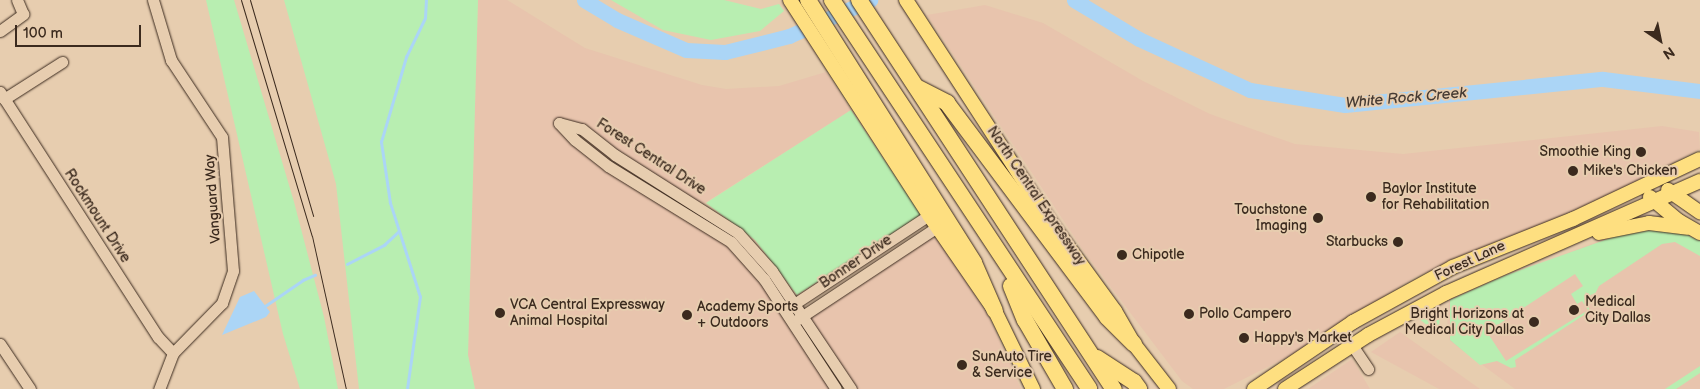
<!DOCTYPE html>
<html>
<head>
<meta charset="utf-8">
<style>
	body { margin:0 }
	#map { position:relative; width:1700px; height:389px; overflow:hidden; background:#e7cdaf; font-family:"Balsamiq Sans",sans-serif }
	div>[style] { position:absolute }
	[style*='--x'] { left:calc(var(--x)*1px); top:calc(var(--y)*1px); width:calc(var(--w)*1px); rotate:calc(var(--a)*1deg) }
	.built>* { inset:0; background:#e8c4ad }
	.green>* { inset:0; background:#b8eeb1 }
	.water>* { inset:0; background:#abd5f6 }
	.stream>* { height:2.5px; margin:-1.25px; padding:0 1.25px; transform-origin:1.25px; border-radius:1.25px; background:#abd5f6 }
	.river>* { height:15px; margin:-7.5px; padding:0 7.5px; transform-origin:7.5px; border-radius:7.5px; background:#abd5f6 }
	.roads { filter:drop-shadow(0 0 1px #3b2a1e) drop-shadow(0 0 1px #3b2a1e) }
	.minor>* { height:11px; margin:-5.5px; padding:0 5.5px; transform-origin:5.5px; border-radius:5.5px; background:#e7cdaf }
	.major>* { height:14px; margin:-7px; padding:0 7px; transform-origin:7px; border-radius:7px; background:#fedf80 }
	.highway>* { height:16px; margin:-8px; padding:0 8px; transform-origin:8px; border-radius:8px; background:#fedf80 }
	.tram>* { height:1px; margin:-0.5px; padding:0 0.5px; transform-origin:0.5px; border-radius:0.5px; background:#3b2a1e }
	.dots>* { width:14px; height:14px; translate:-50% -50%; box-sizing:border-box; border:2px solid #e7cdaf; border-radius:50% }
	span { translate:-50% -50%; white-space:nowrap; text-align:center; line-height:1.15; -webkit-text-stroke:4px #e7cdaf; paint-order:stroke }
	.poi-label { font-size:14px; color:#3b2a1e }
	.right { translate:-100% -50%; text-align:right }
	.left { translate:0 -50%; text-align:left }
	.street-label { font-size:14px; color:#3b2a1e }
	.water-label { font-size:15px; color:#463b34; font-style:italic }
	.north { position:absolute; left:1635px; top:15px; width:50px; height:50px; -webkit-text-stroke:4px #e7cdaf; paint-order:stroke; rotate:146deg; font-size:14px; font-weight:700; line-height:20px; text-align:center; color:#3b2a1e }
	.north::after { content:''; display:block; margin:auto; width:18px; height:22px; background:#3b2a1e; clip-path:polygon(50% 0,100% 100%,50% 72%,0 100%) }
	.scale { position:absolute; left:15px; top:25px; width:126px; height:22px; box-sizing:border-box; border:2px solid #3b2a1e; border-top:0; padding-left:6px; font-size:15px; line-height:18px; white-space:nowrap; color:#3b2a1e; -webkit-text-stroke:4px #e7cdaf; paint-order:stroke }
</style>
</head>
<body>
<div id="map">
	<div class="built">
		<i style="clip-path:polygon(478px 0,507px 0,585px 48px,702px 85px,726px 89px,779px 86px,826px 72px,851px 110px,686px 215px,731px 248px,768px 293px,830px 389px,475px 389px,468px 355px)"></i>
		<i style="clip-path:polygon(985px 5px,1043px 23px,1143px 81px,1210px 114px,1295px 144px,1403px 154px,1662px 126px,1699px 132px,1700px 149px,1581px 209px,1415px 277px,1293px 354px,1224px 389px,1193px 389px,1182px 381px,1085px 253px,927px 15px)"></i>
		<i style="clip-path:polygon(1650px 229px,1700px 242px,1700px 389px,1515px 389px,1450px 341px,1447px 329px,1449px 300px,1456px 296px,1615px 235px)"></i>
		<i style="clip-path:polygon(935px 235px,988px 315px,1021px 389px,854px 389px,809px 318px)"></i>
		<i style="clip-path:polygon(1400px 332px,1480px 389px,1439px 389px,1371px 352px)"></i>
		<i style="clip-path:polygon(1352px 359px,1370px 389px,1308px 389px)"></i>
	</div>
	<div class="green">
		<i style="clip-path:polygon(206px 0,234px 0,294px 202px,324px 317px,338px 389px,300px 389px,283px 334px)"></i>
		<i style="clip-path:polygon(284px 0,478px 0,468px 355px,475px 389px,359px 389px,336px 184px)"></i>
		<i style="clip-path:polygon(611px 0,724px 0,761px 9px,779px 4px,784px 11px,760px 31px,711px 40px,663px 30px)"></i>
		<i style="clip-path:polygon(851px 110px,921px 215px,797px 295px,755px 240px,706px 203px)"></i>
		<i style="clip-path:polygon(1652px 230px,1685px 234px,1700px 241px,1700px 256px,1675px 242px,1662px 244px,1599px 286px,1594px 296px,1592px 294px,1587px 299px,1590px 313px,1582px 301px,1577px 304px,1571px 294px,1583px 286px,1575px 274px,1487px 332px,1506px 361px,1585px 312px,1588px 319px,1584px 315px,1515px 360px,1516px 367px,1511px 368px,1497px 361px,1480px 365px,1450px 340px,1450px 300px,1504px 276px,1616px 236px)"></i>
		<i style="clip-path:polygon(1440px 306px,1439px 334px,1438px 334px,1418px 318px)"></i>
		<i style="clip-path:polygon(1700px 366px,1700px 373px,1676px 389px,1665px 389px)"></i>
	</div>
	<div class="water">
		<i style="clip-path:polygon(254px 291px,270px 312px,266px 317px,222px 335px,240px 297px)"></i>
	</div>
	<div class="stream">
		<i style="--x:1083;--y:6;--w:7;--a:-56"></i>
		<i style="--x:347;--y:264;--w:42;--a:-27.2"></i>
		<i style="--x:384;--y:245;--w:19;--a:-43"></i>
		<i style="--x:265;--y:306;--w:46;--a:-34.4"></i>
		<i style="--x:303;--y:280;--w:13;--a:-23"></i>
		<i style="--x:407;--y:389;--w:93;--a:-82"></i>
		<i style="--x:420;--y:297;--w:99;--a:-107.7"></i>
		<i style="--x:390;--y:203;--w:62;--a:-98.4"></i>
		<i style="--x:381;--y:142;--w:89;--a:-73.6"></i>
		<i style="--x:406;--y:57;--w:43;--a:-64"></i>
		<i style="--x:425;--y:18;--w:18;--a:-87"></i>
	</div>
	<div class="river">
		<i style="--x:584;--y:0;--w:39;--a:31"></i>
		<i style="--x:617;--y:20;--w:75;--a:23.5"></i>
		<i style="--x:686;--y:50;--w:39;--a:3"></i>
		<i style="--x:725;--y:52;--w:66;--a:-14"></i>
		<i style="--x:789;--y:36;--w:89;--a:-24"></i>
		<i style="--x:1074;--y:0;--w:76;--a:31"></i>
		<i style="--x:1139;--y:39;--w:122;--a:24.7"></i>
		<i style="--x:1250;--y:90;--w:96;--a:9"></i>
		<i style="--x:1345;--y:105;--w:259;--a:-5.8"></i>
		<i style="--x:1603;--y:79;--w:98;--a:7.1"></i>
	</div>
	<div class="roads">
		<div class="minor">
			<i style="--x:153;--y:0;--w:63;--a:73.3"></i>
			<i style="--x:171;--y:60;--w:92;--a:56.5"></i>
			<i style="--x:222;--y:137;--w:134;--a:85.3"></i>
			<i style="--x:233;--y:271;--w:34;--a:109"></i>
			<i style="--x:222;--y:303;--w:70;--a:134.4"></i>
			<i style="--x:173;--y:353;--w:39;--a:111"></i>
			<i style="--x:0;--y:31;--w:29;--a:-36"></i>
			<i style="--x:23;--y:14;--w:15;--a:-113"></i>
			<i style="--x:0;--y:92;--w:292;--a:57.2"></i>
			<i style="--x:158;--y:337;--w:22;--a:47"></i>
			<i style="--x:4;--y:99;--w:69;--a:-32.5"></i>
			<i style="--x:559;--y:123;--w:24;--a:15"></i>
			<i style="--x:582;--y:129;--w:42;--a:38.2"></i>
			<i style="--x:615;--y:155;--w:146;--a:32.4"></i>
			<i style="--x:738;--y:233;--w:51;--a:48.2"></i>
			<i style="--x:772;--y:271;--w:142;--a:56.2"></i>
			<i style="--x:559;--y:123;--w:23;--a:47"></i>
			<i style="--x:575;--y:140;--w:42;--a:38.2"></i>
			<i style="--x:608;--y:166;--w:145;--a:31.7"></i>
			<i style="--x:731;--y:242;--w:50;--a:48.3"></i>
			<i style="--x:764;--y:279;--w:131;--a:56.8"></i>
			<i style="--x:788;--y:308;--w:169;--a:-33.4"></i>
			<i style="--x:798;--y:319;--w:167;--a:-33.5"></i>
			<i style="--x:0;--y:344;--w:54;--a:56.3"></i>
			<i style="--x:1352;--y:345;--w:29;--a:56"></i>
		</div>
		<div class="major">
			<i style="--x:790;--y:0;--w:256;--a:57.1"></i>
			<i style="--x:929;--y:215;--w:116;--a:55.5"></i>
			<i style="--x:995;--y:311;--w:87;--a:64"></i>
			<i style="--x:906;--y:0;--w:266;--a:57"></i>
			<i style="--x:1051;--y:223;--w:109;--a:54"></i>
			<i style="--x:1115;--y:311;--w:38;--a:60"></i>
			<i style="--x:1134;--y:344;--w:57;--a:52.1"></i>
			<i style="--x:1668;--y:190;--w:39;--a:35"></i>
			<i style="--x:1650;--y:197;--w:38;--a:40"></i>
			<i style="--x:1679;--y:221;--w:24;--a:30"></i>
			<i style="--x:1599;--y:233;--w:51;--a:-11.3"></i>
			<i style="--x:1649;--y:223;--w:39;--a:7"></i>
			<i style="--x:1254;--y:389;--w:120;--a:-34.1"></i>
			<i style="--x:1353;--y:322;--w:114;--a:-28.8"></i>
			<i style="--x:1453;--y:267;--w:129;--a:-21.8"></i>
			<i style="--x:1573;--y:219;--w:140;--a:-25.3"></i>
			<i style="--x:1285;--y:389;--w:99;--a:-33"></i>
			<i style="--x:1368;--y:335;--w:89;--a:-28.3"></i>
			<i style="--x:1446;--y:293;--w:278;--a:-23.8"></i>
		</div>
		<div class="highway">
			<i style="--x:808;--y:0;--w:311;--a:57.7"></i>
			<i style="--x:974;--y:263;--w:52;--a:66.4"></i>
			<i style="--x:832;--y:0;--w:466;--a:56.5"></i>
			<i style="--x:859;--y:0;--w:465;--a:56.8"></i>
			<i style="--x:918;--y:88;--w:33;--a:27"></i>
			<i style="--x:947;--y:103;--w:267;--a:53.2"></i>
			<i style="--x:1107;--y:317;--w:38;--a:45"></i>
			<i style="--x:1011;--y:286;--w:37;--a:68"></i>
			<i style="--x:1025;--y:320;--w:80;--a:59.9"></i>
			<i style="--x:1097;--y:358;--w:44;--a:33"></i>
			<i style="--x:1134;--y:382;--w:9;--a:54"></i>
		</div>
	</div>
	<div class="tram">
		<i style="--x:241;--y:0;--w:246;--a:73.3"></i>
		<i style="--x:312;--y:236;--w:157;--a:77.5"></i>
		<i style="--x:250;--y:0;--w:225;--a:73.7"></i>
	</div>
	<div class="dots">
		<i style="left:1641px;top:152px;background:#3b2a1e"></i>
		<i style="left:1573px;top:171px;background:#3b2a1e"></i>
		<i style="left:1371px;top:197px;background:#3b2a1e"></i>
		<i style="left:1318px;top:218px;background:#3b2a1e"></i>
		<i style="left:1398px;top:242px;background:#3b2a1e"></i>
		<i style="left:1122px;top:255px;background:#3b2a1e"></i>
		<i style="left:1574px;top:310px;background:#3b2a1e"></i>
		<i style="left:500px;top:313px;background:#3b2a1e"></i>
		<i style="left:1189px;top:314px;background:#3b2a1e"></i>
		<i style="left:687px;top:315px;background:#3b2a1e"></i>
		<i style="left:1534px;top:322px;background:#3b2a1e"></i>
		<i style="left:1244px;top:338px;background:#3b2a1e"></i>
		<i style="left:962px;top:365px;background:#3b2a1e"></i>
	</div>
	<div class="poi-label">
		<span class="right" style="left:1631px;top:152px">Smoothie King</span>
		<span class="left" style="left:1583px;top:171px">Mike's Chicken</span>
		<span class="left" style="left:1382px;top:197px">Baylor Institute<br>for Rehabilitation</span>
		<span class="right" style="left:1307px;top:218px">Touchstone<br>Imaging</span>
		<span class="right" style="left:1388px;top:242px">Starbucks</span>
		<span class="left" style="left:1132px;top:255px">Chipotle</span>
		<span class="left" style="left:1585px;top:310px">Medical<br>City Dallas</span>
		<span class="left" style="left:510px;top:313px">VCA Central Expressway<br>Animal Hospital</span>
		<span class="left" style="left:697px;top:315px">Academy Sports<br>+ Outdoors</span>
		<span class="left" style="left:1199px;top:314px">Pollo Campero</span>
		<span class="right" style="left:1524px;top:322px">Bright Horizons at<br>Medical City Dallas</span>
		<span class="left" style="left:1254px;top:338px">Happy's Market</span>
		<span class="left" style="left:972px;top:365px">SunAuto Tire<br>&amp; Service</span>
	</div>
	<div class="street-label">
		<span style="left:651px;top:157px;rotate:33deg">Forest Central Drive</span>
		<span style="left:1036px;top:196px;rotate:56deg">North Central Expressway</span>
		<span style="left:213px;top:199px;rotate:-94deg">Vanguard Way</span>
		<span style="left:97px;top:216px;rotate:57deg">Rockmount Drive</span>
		<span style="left:1470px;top:261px;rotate:-25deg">Forest Lane</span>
		<span style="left:856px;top:262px;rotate:-34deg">Bonner Drive</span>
	</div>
	<div class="water-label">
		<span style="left:1406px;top:98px;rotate:-5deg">White Rock Creek</span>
	</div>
	<div class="north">N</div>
	<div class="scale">100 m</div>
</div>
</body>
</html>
